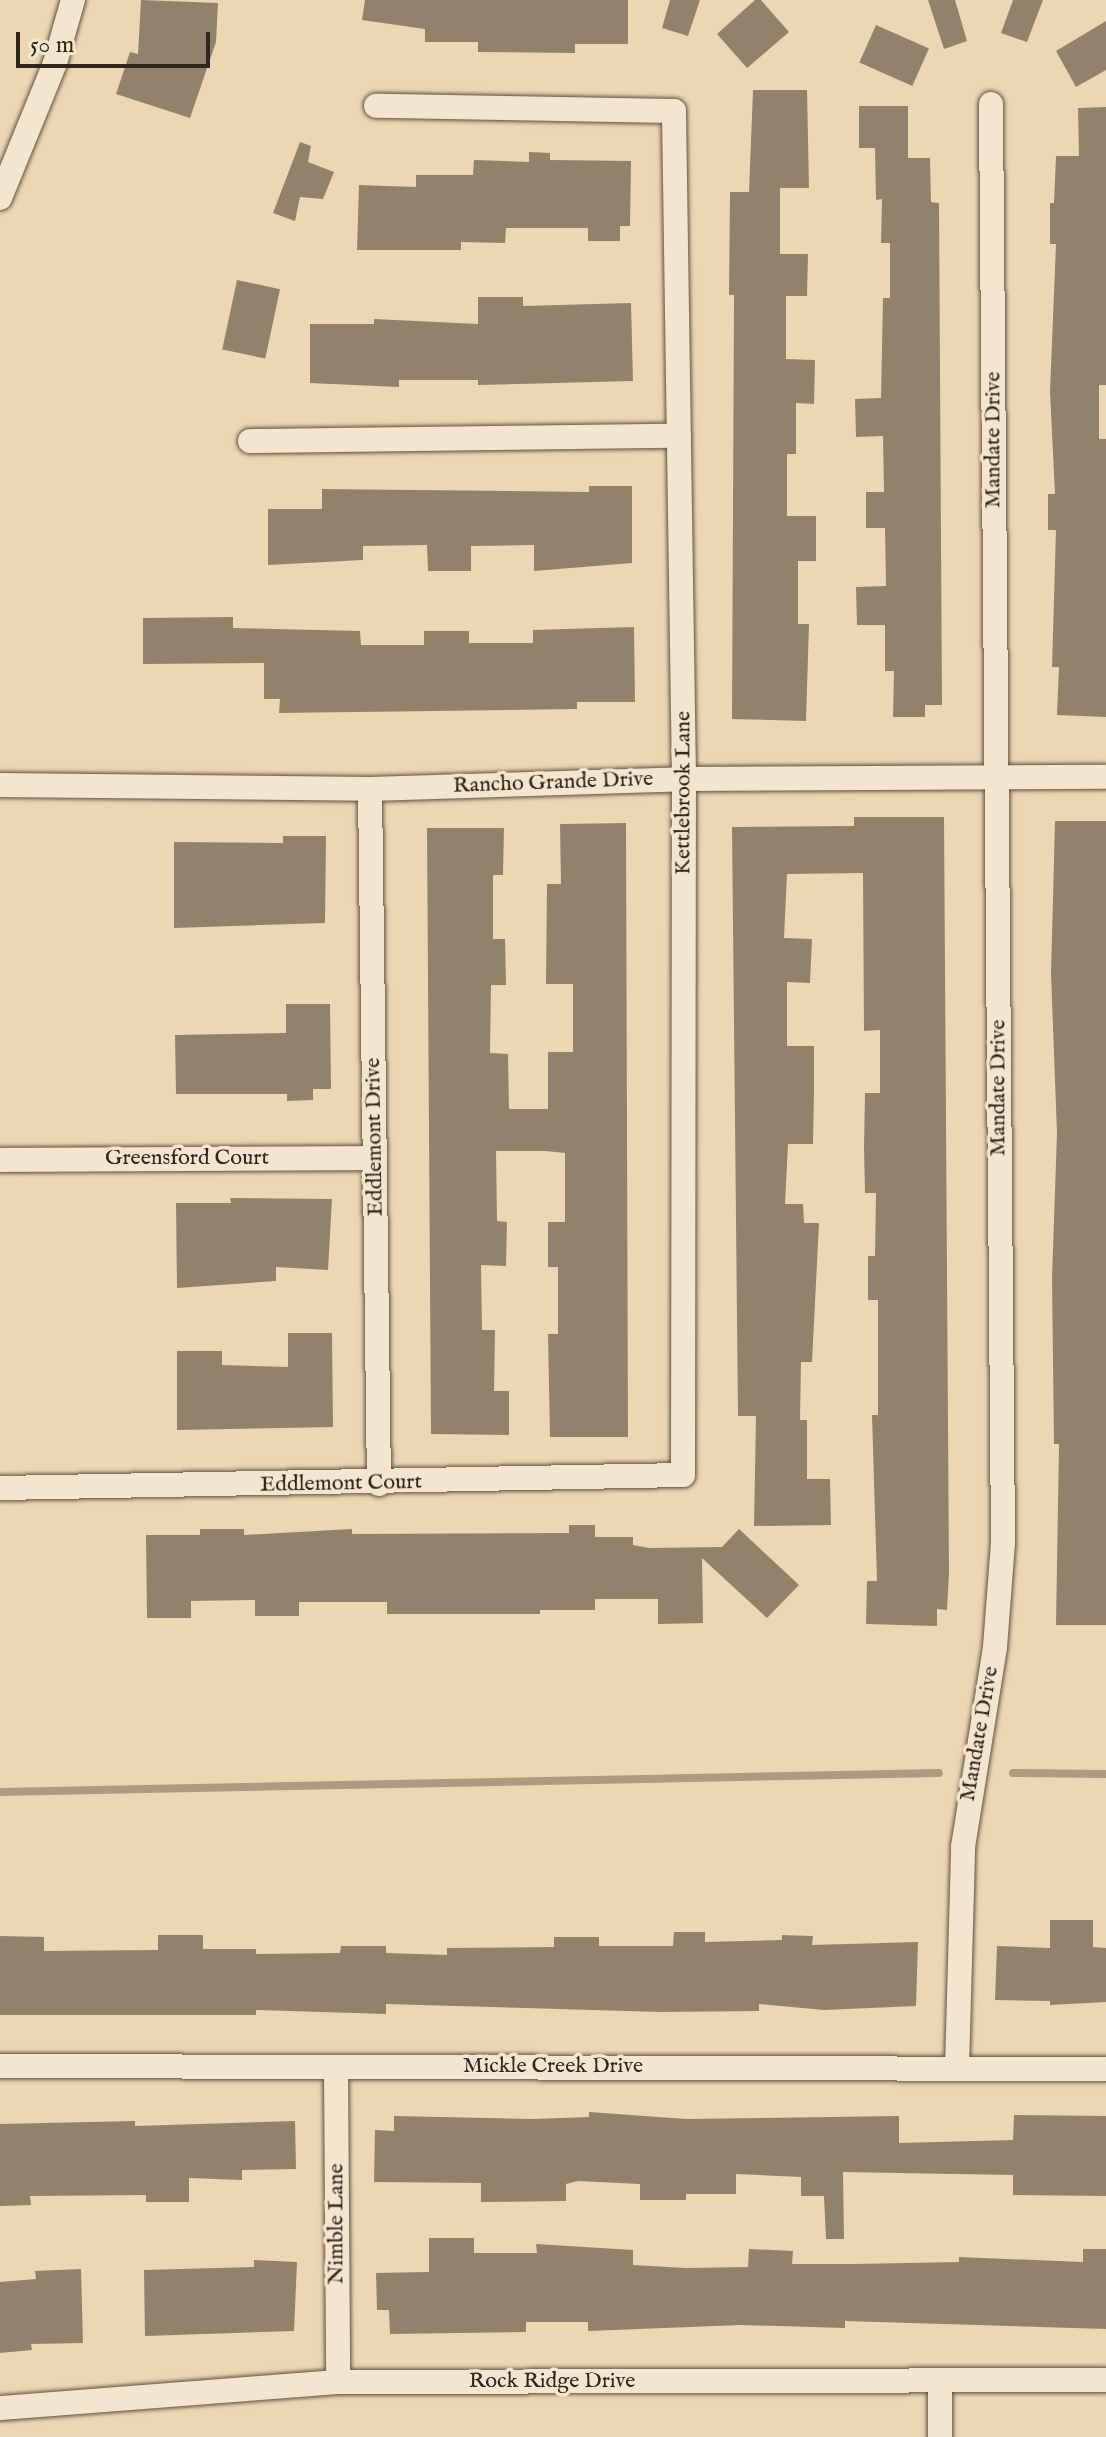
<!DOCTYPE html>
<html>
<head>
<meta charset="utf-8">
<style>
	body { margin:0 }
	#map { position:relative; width:1106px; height:2437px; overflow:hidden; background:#edd7b3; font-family:"IM FELL English",serif }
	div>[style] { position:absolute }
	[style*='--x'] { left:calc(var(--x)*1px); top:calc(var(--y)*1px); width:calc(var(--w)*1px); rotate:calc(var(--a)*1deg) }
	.stream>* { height:8px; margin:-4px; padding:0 4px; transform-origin:4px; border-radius:4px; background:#ad9a80 }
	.building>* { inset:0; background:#92826b; transform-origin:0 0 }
	.roads { filter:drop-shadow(0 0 2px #5f5242) drop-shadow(0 0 2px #5f5242) }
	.street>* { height:24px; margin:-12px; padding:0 12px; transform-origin:12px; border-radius:12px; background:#f3e5ce }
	span { translate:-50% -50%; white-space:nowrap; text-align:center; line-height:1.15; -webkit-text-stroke:7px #f3e5ce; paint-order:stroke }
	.street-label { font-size:22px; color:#30251c }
	.scale { position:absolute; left:16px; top:32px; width:194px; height:36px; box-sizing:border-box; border:4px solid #30251c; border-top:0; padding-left:10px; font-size:24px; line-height:28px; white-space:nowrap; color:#30251c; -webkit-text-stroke:6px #f3e5ce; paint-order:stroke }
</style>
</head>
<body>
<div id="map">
	<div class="stream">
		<i style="--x:1013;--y:1773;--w:93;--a:0.6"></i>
		<i style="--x:0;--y:1792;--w:939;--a:-1.16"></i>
	</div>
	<div class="building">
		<i style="clip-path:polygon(141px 0,218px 3px,216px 42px,190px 118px,116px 94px,130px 52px,138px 54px)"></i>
		<i style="clip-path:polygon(365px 0,628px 0,628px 44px,575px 44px,575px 53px,478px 52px,478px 42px,425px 42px,425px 29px,362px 20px)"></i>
		<i style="clip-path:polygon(670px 0,700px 0,688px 36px,662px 28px)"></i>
		<i style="clip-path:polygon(755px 0,761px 0,789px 32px,747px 68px,717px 34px)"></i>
		<i style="clip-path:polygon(928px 0,955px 0,967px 41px,944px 49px)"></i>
		<i style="clip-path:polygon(1013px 0,1043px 0,1027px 42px,1001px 33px)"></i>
		<i style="clip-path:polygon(1106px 21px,1106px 70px,1076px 87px,1056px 51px)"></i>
		<i style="left:876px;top:25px;width:58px;height:41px;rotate:24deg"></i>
		<i style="clip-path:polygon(753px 90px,807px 90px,809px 188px,780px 188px,780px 254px,808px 254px,807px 296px,786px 296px,786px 359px,815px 360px,814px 404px,796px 403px,796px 454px,787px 454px,787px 516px,816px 516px,816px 561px,798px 561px,798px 624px,809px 624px,806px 721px,732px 719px,734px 295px,729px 295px,730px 192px,749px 192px)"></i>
		<i style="clip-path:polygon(859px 106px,908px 106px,908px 158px,930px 158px,931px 202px,939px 203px,942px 705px,925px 705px,925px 717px,893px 717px,894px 671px,885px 671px,885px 625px,857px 625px,856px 587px,886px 586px,885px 528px,866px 528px,866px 492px,884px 492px,883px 436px,856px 437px,855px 399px,881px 398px,883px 298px,890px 298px,890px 243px,881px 243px,882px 199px,876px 200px,875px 148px,859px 148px)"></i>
		<i style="clip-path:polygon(1106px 107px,1106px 385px,1099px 385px,1099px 439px,1106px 439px,1106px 717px,1057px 715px,1059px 667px,1052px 667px,1056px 530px,1048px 530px,1048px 494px,1055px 494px,1050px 392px,1056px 244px,1050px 244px,1050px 203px,1054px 203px,1056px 156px,1079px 156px,1078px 108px)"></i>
		<i style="clip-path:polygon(300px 142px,311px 146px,308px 162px,334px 172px,323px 199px,300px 197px,295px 221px,273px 213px)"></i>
		<i style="clip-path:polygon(529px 152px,550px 153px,550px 160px,631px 161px,630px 226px,620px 226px,620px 241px,588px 241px,588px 228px,506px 228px,505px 243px,461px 242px,461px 250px,357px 250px,359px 185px,416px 187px,416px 175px,473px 175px,474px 160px,529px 162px)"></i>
		<i style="left:237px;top:280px;width:44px;height:71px;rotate:12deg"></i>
		<i style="clip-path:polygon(478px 297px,523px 297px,523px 306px,631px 303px,633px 381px,478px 385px,478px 380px,399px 380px,399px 387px,310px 383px,310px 324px,374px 324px,374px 319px,478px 324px)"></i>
		<i style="clip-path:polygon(589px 486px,632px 486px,632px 563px,534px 571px,534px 545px,471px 546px,471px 571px,428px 571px,427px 545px,363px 546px,363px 560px,268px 565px,268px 509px,322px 509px,322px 489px,589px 492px)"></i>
		<i style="clip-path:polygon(233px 617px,233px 628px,360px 631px,361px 645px,424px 645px,424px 631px,469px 631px,469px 643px,533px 643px,533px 630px,634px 627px,635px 702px,577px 702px,577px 709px,279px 713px,280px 699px,264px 699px,264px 663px,143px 664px,143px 618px)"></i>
		<i style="clip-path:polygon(854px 817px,944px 817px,949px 1573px,947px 1610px,937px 1609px,937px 1626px,866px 1624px,867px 1581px,877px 1581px,872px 1415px,878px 1415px,878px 1300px,868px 1300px,868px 1256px,875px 1256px,876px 1193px,865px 1193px,864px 1148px,865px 1093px,880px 1093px,880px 1030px,864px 1031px,863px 873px,787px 874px,784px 938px,812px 939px,810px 983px,787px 982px,787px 1046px,814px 1046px,814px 1090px,813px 1144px,788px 1144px,785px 1204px,803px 1204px,804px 1223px,819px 1223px,812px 1362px,801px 1362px,800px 1420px,807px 1420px,807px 1479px,830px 1479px,831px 1525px,754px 1526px,756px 1416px,738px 1416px,732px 827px,854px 826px)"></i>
		<i style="clip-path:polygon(1055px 821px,1106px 821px,1106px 1625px,1056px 1625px,1059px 1444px,1054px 1444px,1052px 1278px,1057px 1133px,1051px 974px)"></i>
		<i style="clip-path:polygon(626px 823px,628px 1437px,550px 1437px,548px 1334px,558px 1334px,558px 1267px,548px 1267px,548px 1222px,565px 1222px,565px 1153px,546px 1151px,496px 1151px,497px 1221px,507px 1222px,506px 1266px,481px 1265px,482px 1330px,495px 1330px,494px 1391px,509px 1391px,509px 1435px,431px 1434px,427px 828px,504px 828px,503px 875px,493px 875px,493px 939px,505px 939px,506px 985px,491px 985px,490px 1053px,508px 1054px,509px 1109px,548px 1109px,548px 1052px,573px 1052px,573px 984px,546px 984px,547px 884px,561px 884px,560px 824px)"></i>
		<i style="clip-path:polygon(283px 836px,326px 836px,325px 923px,174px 928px,174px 842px,283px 843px)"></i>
		<i style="clip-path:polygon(286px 1004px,330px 1004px,331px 1089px,313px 1089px,313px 1100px,287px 1101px,287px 1094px,176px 1094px,175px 1035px,286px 1033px)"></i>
		<i style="clip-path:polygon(230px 1198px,332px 1199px,328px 1270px,276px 1267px,276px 1281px,177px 1288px,176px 1203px,231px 1203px)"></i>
		<i style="clip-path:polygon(288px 1333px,332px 1333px,333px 1427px,177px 1430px,177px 1351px,222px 1351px,222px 1365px,288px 1367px)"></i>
		<i style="clip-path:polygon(569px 1525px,595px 1525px,595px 1537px,633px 1537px,633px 1545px,649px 1548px,722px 1547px,739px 1529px,799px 1585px,767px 1618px,702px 1558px,703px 1623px,658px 1624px,658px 1599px,595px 1599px,595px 1610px,540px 1610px,540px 1614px,387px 1614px,387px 1602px,299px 1602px,299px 1616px,255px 1616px,255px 1600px,191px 1601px,191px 1618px,147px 1618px,146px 1535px,200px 1535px,200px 1529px,244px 1529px,244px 1535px,352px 1529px,352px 1534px,569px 1533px)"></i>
		<i style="clip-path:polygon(1050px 1920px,1093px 1920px,1093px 1947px,1106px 1948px,1106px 2002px,1050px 2005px,1050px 2001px,995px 2000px,997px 1946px,1050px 1948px)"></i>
		<i style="clip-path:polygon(674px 1932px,705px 1932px,705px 1942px,782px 1940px,782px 1935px,813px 1936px,812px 1945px,918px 1942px,916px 2006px,824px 2010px,759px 2004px,759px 2011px,660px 2012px,386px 2004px,386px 2014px,256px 2010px,256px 2015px,0 2015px,0 1936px,44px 1937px,44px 1951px,158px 1950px,158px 1935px,203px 1935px,203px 1949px,256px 1949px,256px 1954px,340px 1953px,341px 1946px,386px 1946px,386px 1953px,447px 1955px,447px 1948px,554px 1947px,554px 1937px,599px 1937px,599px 1946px,673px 1946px)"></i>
		<i style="clip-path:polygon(589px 2112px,686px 2119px,899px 2116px,899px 2143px,1013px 2140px,1014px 2115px,1106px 2116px,1106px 2196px,1013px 2195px,1013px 2175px,843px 2172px,844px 2239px,826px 2239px,824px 2196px,801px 2196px,801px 2177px,736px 2174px,736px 2194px,686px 2194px,686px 2200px,640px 2200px,640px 2184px,578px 2181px,566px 2184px,566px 2201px,481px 2202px,481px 2183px,374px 2182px,375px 2130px,394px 2131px,394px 2116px,534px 2119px,589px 2117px)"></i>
		<i style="clip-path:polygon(135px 2121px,135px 2126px,295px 2121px,296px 2169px,242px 2170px,242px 2180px,189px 2178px,189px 2202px,146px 2202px,146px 2195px,30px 2196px,31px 2205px,0 2206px,0 2124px)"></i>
		<i style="clip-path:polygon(429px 2238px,474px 2238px,474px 2253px,537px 2253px,536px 2244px,633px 2250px,633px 2265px,686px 2268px,748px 2267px,749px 2249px,793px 2251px,792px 2264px,854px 2264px,959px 2262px,959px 2257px,1083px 2262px,1083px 2249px,1106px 2249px,1106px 2329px,845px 2321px,845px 2328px,741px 2325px,588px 2331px,588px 2322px,526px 2322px,526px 2332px,390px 2334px,389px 2310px,377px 2310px,376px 2273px,429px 2272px)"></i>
		<i style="clip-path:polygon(254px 2260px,297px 2262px,294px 2331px,145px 2336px,144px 2270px,254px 2267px)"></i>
		<i style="clip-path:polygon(81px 2269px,83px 2343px,31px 2344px,32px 2350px,0 2353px,0 2282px,36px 2279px,35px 2271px)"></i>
	</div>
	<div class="roads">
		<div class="street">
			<i style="--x:0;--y:198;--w:146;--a:-67.8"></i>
			<i style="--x:55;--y:63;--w:66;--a:-74.1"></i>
			<i style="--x:250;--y:441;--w:429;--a:-0.7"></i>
			<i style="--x:0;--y:785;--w:370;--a:0.6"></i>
			<i style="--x:370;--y:789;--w:314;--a:-1.8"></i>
			<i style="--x:684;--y:779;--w:422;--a:-0.3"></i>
			<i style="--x:370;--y:789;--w:695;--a:89.26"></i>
			<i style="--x:0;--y:1160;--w:375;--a:-0.3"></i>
			<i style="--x:0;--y:1488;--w:683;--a:-1.09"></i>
			<i style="--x:683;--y:1475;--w:696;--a:-89.92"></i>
			<i style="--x:684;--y:779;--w:668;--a:-90.86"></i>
			<i style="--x:674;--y:111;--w:298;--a:-179"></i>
			<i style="--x:0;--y:2066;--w:1106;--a:0.16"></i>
			<i style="--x:336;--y:2067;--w:315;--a:89.6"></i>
			<i style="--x:957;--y:2068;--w:221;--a:-88.4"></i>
			<i style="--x:963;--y:1847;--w:203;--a:-80.9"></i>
			<i style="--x:995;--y:1647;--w:104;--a:-85.6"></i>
			<i style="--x:1003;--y:1543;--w:1439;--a:-90.48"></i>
			<i style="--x:0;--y:2408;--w:339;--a:-4.4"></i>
			<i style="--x:338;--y:2382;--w:768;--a:-0.15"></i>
			<i style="--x:940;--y:2437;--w:54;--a:-90"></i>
		</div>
	</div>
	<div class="street-label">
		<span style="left:994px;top:440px;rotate:-90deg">Mandate Drive</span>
		<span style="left:553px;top:783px;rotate:-2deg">Rancho Grande Drive</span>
		<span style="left:684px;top:793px;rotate:-90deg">Kettlebrook Lane</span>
		<span style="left:999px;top:1088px;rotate:-90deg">Mandate Drive</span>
		<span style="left:375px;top:1137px;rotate:-91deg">Eddlemont Drive</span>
		<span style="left:187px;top:1159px">Greensford Court</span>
		<span style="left:341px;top:1484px;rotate:-1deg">Eddlemont Court</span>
		<span style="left:980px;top:1734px;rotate:-80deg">Mandate Drive</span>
		<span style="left:553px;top:2067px">Mickle Creek Drive</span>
		<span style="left:337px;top:2224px;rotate:-90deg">Nimble Lane</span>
		<span style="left:552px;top:2382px">Rock Ridge Drive</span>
	</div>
	<div class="scale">50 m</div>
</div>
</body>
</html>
